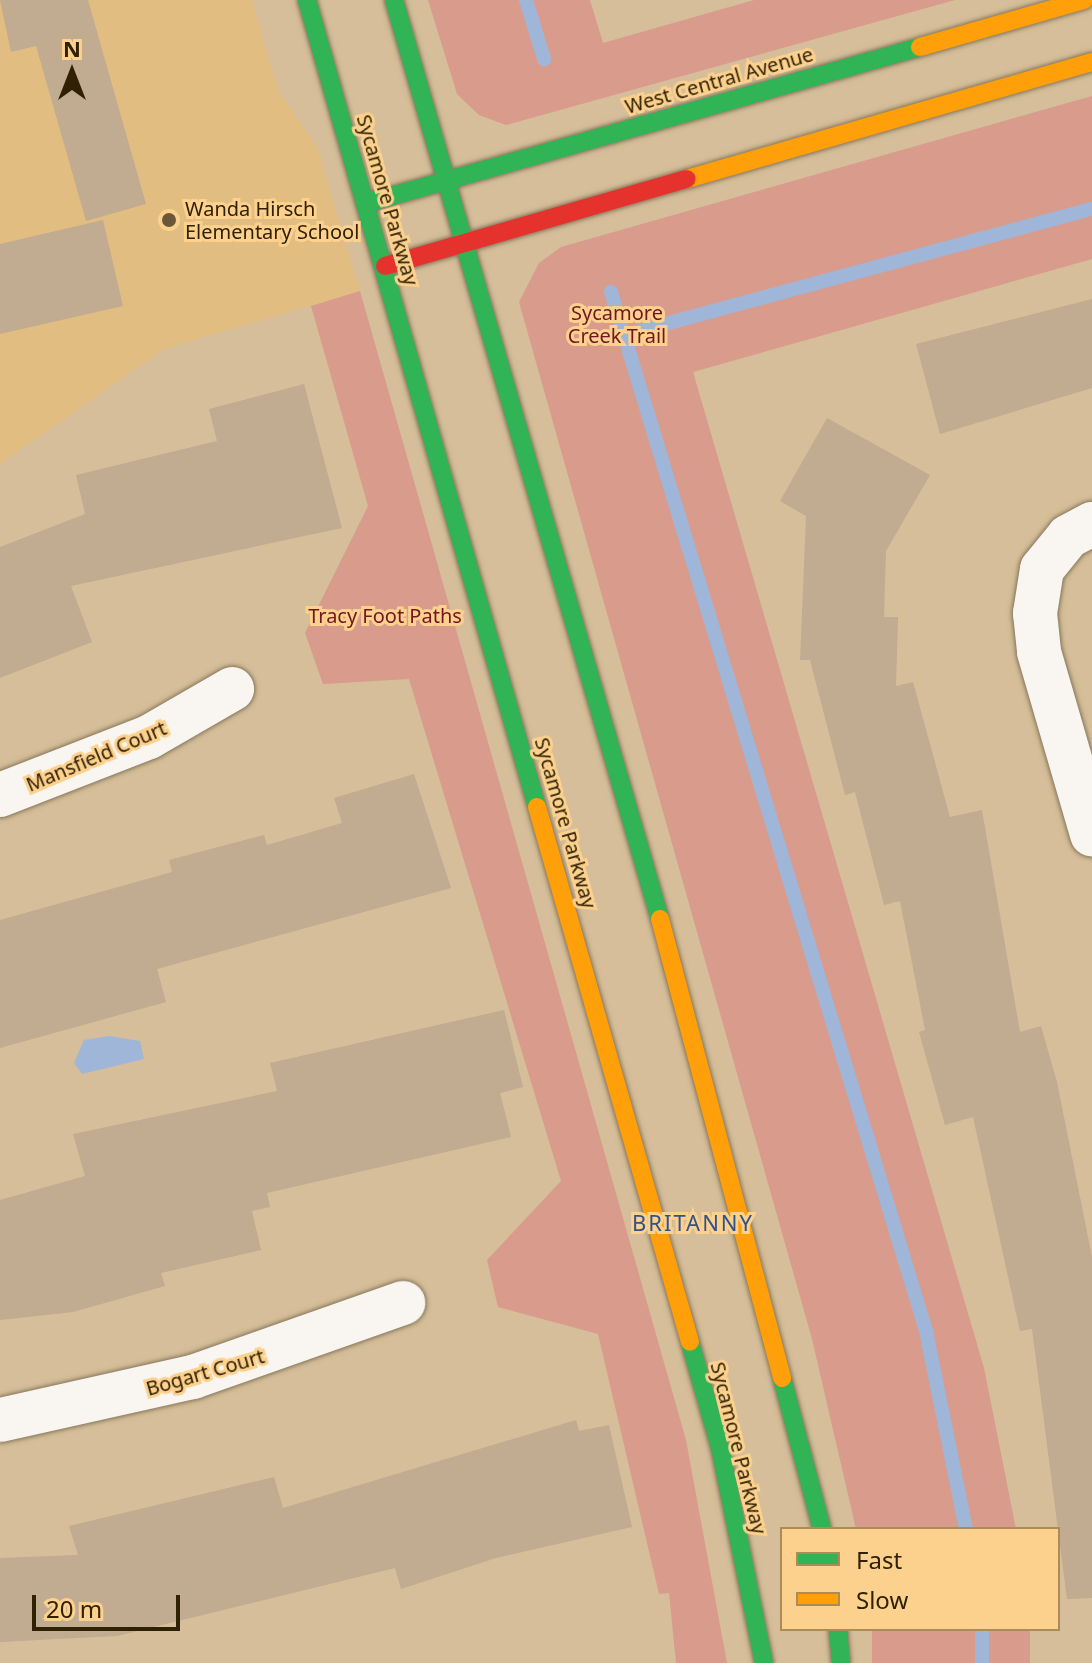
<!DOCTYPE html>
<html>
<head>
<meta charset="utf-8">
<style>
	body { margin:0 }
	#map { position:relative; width:1092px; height:1663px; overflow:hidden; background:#d5be99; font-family:"Noto Sans",sans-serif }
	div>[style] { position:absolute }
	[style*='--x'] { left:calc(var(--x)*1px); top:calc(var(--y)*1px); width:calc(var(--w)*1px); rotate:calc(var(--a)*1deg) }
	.built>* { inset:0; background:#e1bd82 }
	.green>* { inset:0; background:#d89b8c; transform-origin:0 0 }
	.water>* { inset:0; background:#a0b6d8 }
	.stream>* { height:14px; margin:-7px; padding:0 7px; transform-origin:7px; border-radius:7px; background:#a0b6d8 }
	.building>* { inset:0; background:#c1ab91 }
	.roads { filter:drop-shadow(0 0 2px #87775c) drop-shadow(0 0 2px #87775c) }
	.street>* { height:44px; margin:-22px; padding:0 22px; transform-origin:22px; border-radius:22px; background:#f9f5f0 }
	.fast>* { height:18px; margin:-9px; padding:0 9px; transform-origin:9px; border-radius:9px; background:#30b455 }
	.slow>* { height:18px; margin:-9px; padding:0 9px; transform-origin:9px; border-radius:9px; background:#ff9f0a }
	.jam>* { height:18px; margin:-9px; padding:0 9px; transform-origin:9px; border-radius:9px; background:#e5322d }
	.dots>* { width:22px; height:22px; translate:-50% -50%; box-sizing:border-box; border:4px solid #fcd18d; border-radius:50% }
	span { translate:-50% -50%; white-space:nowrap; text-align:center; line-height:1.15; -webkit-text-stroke:6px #fcd18d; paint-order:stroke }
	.street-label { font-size:20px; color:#312104 }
	.poi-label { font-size:20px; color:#312104 }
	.left { translate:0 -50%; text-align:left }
	.park-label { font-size:20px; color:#731623 }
	.neighbourhood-label { font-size:22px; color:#30538a; letter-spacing:2px }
	.legend { position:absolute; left:780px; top:1527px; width:280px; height:104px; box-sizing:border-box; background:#fcd18d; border:2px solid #ab8b56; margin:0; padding:10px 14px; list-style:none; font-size:24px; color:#312104 }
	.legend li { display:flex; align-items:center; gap:16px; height:40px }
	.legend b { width:40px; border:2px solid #ab8b56 }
	.north { position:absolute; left:32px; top:32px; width:80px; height:80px; -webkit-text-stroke:6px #fcd18d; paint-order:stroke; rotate:0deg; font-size:22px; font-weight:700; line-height:32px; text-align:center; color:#312104 }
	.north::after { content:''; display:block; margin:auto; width:28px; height:36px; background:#312104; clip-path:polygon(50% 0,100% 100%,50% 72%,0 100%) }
	.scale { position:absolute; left:32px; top:1595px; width:148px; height:36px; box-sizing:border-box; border:4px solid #312104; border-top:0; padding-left:10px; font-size:24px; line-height:28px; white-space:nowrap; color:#312104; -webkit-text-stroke:6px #fcd18d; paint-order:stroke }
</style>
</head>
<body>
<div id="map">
	<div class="built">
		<i style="clip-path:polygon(0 0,252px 0,278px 90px,318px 149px,360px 291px,164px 349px,0 464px)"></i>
	</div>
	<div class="green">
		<i style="clip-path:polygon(428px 0,590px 0,603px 43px,754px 0,955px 0,506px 125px,479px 115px,457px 94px)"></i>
		<i style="clip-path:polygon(1092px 96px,1092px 259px,693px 372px,984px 1368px,1016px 1529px,856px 1529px,812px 1339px,519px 302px,539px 263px,561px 247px)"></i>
		<i style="clip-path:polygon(360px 291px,686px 1440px,727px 1663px,676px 1663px,669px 1593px,659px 1594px,598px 1334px,498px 1307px,487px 1260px,561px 1181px,409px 679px,323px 684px,305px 633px,368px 506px,311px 306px)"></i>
		<i style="left:872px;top:1629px;width:158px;height:34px"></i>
	</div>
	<div class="water">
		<i style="clip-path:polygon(109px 1036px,140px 1041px,144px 1059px,82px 1074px,74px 1063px,84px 1040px)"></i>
	</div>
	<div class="stream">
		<i style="--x:526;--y:0;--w:62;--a:73"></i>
		<i style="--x:611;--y:292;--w:1086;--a:73.13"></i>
		<i style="--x:926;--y:1331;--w:202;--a:78.6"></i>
		<i style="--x:624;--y:335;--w:485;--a:-15.1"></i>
		<i style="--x:982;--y:1629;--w:34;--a:90"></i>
	</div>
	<div class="building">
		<i style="clip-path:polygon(0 0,88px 0,146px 204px,86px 221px,36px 46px,11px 52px)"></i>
		<i style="clip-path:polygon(103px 220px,123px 306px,0 334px,0 244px)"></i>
		<i style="clip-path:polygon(1092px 299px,1092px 388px,940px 434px,916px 344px)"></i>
		<i style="clip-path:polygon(304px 384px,342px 528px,71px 586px,92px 642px,0 678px,0 547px,85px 514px,76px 475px,217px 441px,209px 409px)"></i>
		<i style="clip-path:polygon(827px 418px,930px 475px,886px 551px,884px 617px,898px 617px,896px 686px,913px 682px,950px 817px,982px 810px,1020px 1032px,1041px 1026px,1057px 1082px,1092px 1257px,1092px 1598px,1067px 1599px,1032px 1329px,1020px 1331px,973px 1117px,945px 1125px,919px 1032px,925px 1030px,900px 901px,884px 905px,855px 792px,845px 795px,810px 660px,800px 660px,806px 516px,780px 501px)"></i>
		<i style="clip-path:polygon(414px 774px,451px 888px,157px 969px,166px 1002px,0 1048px,0 920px,172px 872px,169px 860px,264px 835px,267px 845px,342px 823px,334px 798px)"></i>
		<i style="clip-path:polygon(504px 1010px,523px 1087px,500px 1093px,511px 1137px,267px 1193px,270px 1207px,252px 1211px,261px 1250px,161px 1273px,165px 1286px,73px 1312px,0 1320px,0 1200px,85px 1176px,73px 1134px,277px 1091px,270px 1063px)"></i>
		<i style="clip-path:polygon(576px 1420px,579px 1431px,609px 1425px,632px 1527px,496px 1558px,401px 1589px,395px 1568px,117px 1636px,0 1642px,0 1558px,78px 1555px,69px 1526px,274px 1477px,283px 1508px)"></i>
	</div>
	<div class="roads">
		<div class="street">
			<i style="--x:1092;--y:524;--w:27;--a:152"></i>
			<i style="--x:1068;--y:537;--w:41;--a:129.1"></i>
			<i style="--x:1042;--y:569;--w:45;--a:99"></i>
			<i style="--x:1035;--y:613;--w:39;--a:84"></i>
			<i style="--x:1039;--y:652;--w:190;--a:73.8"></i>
			<i style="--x:0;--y:795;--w:160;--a:-21.3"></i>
			<i style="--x:149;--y:737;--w:96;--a:-30"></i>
			<i style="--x:0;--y:1420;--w:198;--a:-12.6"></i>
			<i style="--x:193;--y:1377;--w:223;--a:-19.4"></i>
		</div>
		<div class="fast">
			<i style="--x:307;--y:0;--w:839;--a:74.09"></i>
			<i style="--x:394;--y:0;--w:957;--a:73.86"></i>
			<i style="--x:367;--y:203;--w:575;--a:-15.75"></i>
			<i style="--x:690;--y:1342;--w:109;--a:74.1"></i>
			<i style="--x:720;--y:1447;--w:220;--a:78.5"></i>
			<i style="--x:782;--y:1378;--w:156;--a:75.2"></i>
			<i style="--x:838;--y:1629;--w:34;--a:85"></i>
		</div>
		<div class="slow">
			<i style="--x:920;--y:47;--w:171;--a:-16"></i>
			<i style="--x:687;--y:179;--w:422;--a:-16.1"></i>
			<i style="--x:537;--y:807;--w:556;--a:74.04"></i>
			<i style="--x:660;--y:919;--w:475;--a:75.1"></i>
		</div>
		<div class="jam">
			<i style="--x:385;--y:266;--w:314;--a:-16.1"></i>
		</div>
	</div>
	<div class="dots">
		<i style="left:169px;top:220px;background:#6a5838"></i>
	</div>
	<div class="street-label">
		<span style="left:719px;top:80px;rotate:-16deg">West Central Avenue</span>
		<span style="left:388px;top:200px;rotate:74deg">Sycamore Parkway</span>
		<span style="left:96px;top:756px;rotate:-23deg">Mansfield Court</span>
		<span style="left:566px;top:823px;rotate:74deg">Sycamore Parkway</span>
		<span style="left:205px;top:1372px;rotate:-16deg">Bogart Court</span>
		<span style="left:739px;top:1448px;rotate:76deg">Sycamore Parkway</span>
	</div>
	<div class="poi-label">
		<span class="left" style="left:185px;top:220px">Wanda Hirsch<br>Elementary School</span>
	</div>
	<div class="park-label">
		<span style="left:617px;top:324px">Sycamore<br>Creek Trail</span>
		<span style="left:385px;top:615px">Tracy Foot Paths</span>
	</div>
	<div class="neighbourhood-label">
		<span style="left:693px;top:1223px">BRITANNY</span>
	</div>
	<ul class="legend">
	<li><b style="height:10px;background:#30b455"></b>Fast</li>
	<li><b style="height:10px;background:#ff9f0a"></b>Slow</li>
	</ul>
	<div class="north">N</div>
	<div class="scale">20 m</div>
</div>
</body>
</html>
